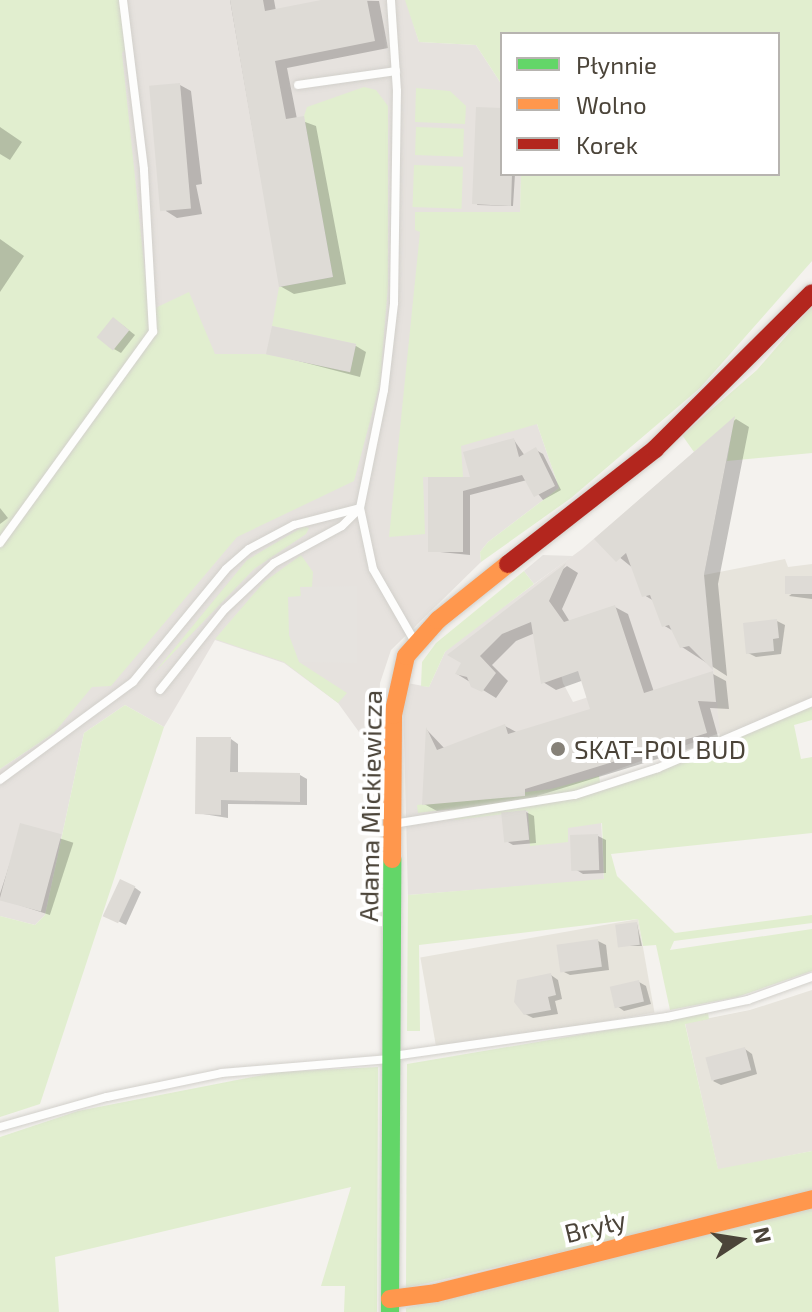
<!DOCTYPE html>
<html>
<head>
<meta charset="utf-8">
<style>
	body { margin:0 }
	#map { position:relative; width:812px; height:1312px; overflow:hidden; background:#f4f2ee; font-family:"Exo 2",sans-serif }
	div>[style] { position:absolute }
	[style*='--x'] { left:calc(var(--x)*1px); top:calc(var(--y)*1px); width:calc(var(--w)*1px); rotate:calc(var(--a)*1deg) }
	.residential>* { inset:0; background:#e7e4dc; transform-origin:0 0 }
	.industrial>* { inset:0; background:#e6e2de }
	.green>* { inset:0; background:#e1eecf; transform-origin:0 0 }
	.parking>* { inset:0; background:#e6e3df }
	.shadow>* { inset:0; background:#0003; transform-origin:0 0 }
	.building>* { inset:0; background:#dedbd6; transform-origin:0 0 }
	.roads { filter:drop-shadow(0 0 2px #d2d0cb) drop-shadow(0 0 2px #d2d0cb) }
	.lane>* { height:8px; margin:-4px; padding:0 4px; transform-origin:4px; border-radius:4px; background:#fdfdfc }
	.fast>* { height:18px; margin:-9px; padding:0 9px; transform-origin:9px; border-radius:9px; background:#63d668 }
	.slow>* { height:18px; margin:-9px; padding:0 9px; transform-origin:9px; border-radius:9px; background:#ff974d }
	.jam>* { height:18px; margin:-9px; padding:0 9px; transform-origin:9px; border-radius:9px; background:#b3261e }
	.dots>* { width:22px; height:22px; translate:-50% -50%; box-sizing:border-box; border:4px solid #fff; border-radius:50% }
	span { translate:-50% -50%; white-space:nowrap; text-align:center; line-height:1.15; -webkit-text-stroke:8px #fff; paint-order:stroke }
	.poi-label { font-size:26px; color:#4b4439 }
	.left { translate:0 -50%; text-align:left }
	.street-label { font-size:26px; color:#4b4439 }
	.legend { position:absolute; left:500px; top:32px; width:280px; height:144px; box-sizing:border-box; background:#fff; border:2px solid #b7b4b0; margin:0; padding:10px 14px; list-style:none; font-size:24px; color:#4b4439 }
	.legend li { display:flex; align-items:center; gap:16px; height:40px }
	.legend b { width:40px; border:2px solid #b7b4b0 }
	.north { position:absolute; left:700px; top:1200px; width:80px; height:80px; -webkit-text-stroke:6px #fff; paint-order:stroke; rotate:78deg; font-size:22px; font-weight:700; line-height:32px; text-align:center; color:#4b4439 }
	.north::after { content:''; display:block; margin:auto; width:28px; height:36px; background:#4b4439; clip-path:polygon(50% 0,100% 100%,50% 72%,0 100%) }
</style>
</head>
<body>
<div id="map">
	<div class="residential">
		<i style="clip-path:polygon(785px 559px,788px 567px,812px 564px,812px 698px,720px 739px,704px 575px)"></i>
		<i style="left:638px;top:919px;width:95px;height:221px;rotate:80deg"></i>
		<i style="clip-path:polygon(812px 990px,812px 1151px,718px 1170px,685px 1023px,750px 1010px)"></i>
	</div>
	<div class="industrial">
		<i style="clip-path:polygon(123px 0,406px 0,419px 42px,476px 45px,502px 85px,502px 174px,521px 174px,520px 232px,537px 424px,559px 488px,488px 542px,480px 552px,481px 562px,391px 650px,380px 683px,378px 733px,359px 732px,338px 703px,284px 663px,215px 640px,164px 727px,125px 705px,84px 733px,45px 915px,35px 925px,0 916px,0 769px,54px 733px,141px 315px,70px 112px,130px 43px)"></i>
		<i style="clip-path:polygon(evenodd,735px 417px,704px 575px,720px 733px,599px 776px,604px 880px,408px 895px,403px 698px,407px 683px,429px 687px,445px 652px,461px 638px,582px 549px,735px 417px,553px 637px,626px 685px,573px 702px,563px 683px,553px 637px)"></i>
	</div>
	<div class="green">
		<i style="clip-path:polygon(0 0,123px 0,130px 43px,122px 53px,149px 311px,189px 292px,215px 354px,265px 354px,350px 372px,356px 344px,272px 326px,279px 287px,333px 277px,304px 116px,307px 107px,364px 87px,376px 90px,388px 106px,388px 286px,380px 384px,354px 481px,237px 537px,111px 686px,92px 687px,54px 733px,0 769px)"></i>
		<i style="clip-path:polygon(405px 0,812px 0,812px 261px,700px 388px,571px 498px,481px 562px,480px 552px,488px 542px,559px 488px,537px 424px,461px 446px,463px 477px,423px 477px,425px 534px,389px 537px,420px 232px,415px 230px,415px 212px,520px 212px,521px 174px,778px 174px,778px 34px,502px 34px,502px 85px,476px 45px,419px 42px)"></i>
		<i style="clip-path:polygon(416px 88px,450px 91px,466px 106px,465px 124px,415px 122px)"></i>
		<i style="left:416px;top:127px;width:48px;height:28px;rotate:2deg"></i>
		<i style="left:414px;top:165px;width:49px;height:42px;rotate:2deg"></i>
		<i style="clip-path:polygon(812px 306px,812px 453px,727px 461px,734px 418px,694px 452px,682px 435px,757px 370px)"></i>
		<i style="clip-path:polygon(304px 526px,309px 528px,306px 534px,254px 569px,154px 673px,247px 560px)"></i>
		<i style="clip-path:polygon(301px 555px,313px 572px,312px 587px,301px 587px,299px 662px,347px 693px,338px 703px,284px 662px,215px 639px,264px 582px)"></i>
		<i style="clip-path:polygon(524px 571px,534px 584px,445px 652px,429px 687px,421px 686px,422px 662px,436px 643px)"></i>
		<i style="clip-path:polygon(125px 705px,164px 727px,40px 1104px,0 1117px,0 916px,35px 925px,45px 915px,84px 733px)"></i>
		<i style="clip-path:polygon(812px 706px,812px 720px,794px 725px,801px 759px,812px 757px,812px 833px,611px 854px,617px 876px,675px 933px,812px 915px,812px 923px,674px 941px,670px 950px,812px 929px,812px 971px,737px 997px,670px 1010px,656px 945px,643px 946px,638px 919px,419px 945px,420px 1031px,407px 1031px,408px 895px,604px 879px,602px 823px,568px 828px,568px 842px,530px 846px,528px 811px,455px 820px,451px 809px,418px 813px,417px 805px,551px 789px,599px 776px,601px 788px)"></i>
		<i style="clip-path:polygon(708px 1013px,709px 1019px,685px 1024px,718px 1169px,812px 1151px,812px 1194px,406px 1288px,407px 1064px)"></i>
		<i style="clip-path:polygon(378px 1067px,377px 1312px,344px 1312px,345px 1286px,321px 1286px,351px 1187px,55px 1257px,59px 1312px,0 1312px,0 1137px,78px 1111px,278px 1072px)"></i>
		<i style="clip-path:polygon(812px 1203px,812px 1312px,406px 1312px,406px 1308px)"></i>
	</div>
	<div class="parking">
		<i style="clip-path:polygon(543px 555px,573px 556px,534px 584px,524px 571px)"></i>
		<i style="clip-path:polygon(357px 586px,357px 663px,299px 662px,289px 635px,288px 597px,301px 596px,300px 587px)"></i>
	</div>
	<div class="shadow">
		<i style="clip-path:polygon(230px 0,274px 0,276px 11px,331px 0,379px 1px,388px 48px,287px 68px,297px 119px,316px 126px,346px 284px,294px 294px,280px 286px)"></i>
		<i style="clip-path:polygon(180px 85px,191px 91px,202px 184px,196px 185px,202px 214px,177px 218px,166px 211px)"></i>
		<i style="clip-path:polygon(502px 110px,502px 174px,515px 174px,513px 206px,477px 205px)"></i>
		<i style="clip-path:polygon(0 127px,22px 142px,10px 160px,0 154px)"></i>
		<i style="clip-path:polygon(0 239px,24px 256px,0 292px)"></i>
		<i style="clip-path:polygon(121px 324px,135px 335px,121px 353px,114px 349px)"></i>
		<i style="clip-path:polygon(356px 346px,366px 352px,360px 377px,268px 353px)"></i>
		<i style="clip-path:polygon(736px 419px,749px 427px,718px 584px,727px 676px,682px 647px,675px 632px,663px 625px,654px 601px,644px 595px,634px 569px,597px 539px)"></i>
		<i style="clip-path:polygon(514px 440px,525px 456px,536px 450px,543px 454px,561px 490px,543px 500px,527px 480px,470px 495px,470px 555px,430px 551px,430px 479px,473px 479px)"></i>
		<i style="clip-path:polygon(0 508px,8px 518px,0 524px)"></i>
		<i style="clip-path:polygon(567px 566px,578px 573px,562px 609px,570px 622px,615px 607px,628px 614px,654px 692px,713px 674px,726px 681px,729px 709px,710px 708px,719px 740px,537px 796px,538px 802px,437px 811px,424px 804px,427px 730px,445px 749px,505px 726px,518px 733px,593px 711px,584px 680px,556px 690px,543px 682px,535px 633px,516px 641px,492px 665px,508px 681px,496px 698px,457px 674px,463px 662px,451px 655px)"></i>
		<i style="clip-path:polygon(812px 578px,812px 599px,789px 596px)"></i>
		<i style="clip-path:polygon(777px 621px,785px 625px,781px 654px,756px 657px,748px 653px)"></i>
		<i style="clip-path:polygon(231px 739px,238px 744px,238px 774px,300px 775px,307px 779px,307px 805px,228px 804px,228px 818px,197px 813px)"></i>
		<i style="clip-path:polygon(526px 812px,534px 816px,536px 843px,513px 845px,505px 840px)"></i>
		<i style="left:22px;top:826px;width:54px;height:76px;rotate:18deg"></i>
		<i style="clip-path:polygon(598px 836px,606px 840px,606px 873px,583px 874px,575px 869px)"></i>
		<i style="clip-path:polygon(134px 887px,141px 892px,126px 925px,114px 919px)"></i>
		<i style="clip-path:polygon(637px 924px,642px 946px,620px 946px)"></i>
		<i style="clip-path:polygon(598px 941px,606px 945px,609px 970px,570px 975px,562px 971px)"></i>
		<i style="clip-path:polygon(551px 975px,558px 980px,562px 999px,555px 1001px,558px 1014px,533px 1018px,525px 1014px)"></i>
		<i style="clip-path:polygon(639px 982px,646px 986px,651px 1004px,624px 1011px,617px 1006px)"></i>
		<i style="clip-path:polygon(745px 1049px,752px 1054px,757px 1074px,721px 1085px,713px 1081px)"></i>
	</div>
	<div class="building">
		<i style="clip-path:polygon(230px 0,263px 0,265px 11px,321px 0,367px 0,375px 41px,275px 61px,286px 119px,304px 116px,333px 277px,279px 287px)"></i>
		<i style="left:180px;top:83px;width:126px;height:31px;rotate:85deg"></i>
		<i style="clip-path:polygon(476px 107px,502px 108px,502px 174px,512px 174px,511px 206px,472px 204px)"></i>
		<i style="left:113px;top:317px;width:21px;height:26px;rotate:39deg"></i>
		<i style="left:272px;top:326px;width:86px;height:29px;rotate:12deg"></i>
		<i style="clip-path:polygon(735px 416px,704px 575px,713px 670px,689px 646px,680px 648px,669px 625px,662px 627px,650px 595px,642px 597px,626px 553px,616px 562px,594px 539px)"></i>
		<i style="clip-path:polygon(514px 438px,519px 457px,536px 447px,555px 486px,534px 497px,522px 475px,463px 491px,463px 552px,428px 552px,428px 477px,470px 477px,463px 452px)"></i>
		<i style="clip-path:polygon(566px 563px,549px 601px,564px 622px,615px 605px,644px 693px,713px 671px,716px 702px,698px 701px,707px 733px,525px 789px,525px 796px,422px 805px,426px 727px,437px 750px,505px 724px,508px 734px,590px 709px,578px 671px,541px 684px,531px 622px,502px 634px,480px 656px,496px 673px,482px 692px,471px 687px,467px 677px,455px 674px,461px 663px,447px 655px)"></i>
		<i style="left:812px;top:576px;width:18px;height:27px;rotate:90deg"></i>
		<i style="clip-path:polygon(777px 619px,779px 638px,773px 639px,774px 651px,746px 654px,743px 623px)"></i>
		<i style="clip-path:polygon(196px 737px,231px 737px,230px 772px,300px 773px,300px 802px,221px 800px,221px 815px,195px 814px)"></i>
		<i style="left:526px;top:810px;width:30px;height:25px;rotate:84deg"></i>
		<i style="left:20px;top:823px;width:43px;height:80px;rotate:15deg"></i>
		<i style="left:598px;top:834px;width:36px;height:28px;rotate:88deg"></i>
		<i style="left:120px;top:879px;width:17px;height:41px;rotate:25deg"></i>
		<i style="left:637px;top:922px;width:23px;height:22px;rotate:83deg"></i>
		<i style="left:598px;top:939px;width:28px;height:42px;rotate:82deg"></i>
		<i style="clip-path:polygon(551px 973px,556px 995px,548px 997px,551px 1010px,524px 1015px,514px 1002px,517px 980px)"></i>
		<i style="left:639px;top:980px;width:22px;height:30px;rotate:77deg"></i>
		<i style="left:745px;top:1047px;width:24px;height:41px;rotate:75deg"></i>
	</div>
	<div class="roads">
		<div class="lane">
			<i style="--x:298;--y:85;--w:99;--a:-8.1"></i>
			<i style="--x:0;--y:543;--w:261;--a:-54.1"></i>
			<i style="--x:153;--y:332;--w:163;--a:-93.2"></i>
			<i style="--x:144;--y:169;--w:170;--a:-97.1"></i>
			<i style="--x:160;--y:690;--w:104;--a:-51.3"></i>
			<i style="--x:225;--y:609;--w:67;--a:-43.2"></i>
			<i style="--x:274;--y:563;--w:77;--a:-28.6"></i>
			<i style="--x:342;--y:526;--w:25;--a:-45"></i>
			<i style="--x:360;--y:508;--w:120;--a:-78.5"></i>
			<i style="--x:384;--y:390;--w:88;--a:-83.4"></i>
			<i style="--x:394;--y:303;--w:212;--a:-89.2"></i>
			<i style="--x:397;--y:91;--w:91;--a:-93.8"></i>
			<i style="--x:0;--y:780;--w:165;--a:-36.4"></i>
			<i style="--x:133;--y:682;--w:146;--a:-50.5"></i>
			<i style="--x:226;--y:569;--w:30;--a:-41"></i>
			<i style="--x:249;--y:549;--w:51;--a:-28.1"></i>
			<i style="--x:294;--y:525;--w:68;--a:-14.4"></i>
			<i style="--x:360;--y:508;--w:62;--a:78"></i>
			<i style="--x:373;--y:569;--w:84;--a:60.1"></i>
			<i style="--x:393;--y:824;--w:184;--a:-9.1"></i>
			<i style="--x:575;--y:795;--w:87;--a:-18"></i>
			<i style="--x:658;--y:768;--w:168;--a:-23.2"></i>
			<i style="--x:393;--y:1056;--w:277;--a:-8.1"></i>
			<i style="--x:667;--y:1017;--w:83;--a:-11.9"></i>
			<i style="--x:748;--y:1000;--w:68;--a:-19.8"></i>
			<i style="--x:0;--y:1127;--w:111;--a:-15.7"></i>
			<i style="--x:107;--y:1097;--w:117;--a:-11.8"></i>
			<i style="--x:222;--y:1073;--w:167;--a:-4.8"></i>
		</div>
		<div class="fast">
			<i style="--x:390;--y:1312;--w:453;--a:-89.7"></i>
		</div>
		<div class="slow">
			<i style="--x:392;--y:859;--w:144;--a:-89.6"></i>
			<i style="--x:393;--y:715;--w:60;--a:-77.6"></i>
			<i style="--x:406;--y:656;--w:48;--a:-48.4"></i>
			<i style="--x:438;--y:620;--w:90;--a:-38.7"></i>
			<i style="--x:390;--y:1299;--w:46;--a:-7.4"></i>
			<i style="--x:436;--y:1293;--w:388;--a:-14"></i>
		</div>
		<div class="jam">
			<i style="--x:508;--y:564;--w:187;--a:-38"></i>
			<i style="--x:655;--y:449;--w:221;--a:-44.8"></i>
		</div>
	</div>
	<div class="dots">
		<i style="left:558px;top:749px;background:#868178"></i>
	</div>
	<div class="poi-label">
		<span class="left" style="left:574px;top:749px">SKAT-POL BUD</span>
	</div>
	<div class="street-label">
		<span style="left:370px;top:806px;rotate:-89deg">Adama Mickiewicza</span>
		<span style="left:595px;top:1226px;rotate:-14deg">Bryły</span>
	</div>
	<ul class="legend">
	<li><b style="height:10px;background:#63d668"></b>Płynnie</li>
	<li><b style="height:10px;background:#ff974d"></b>Wolno</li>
	<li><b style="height:10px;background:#b3261e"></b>Korek</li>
	</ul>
	<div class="north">N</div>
</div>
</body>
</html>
